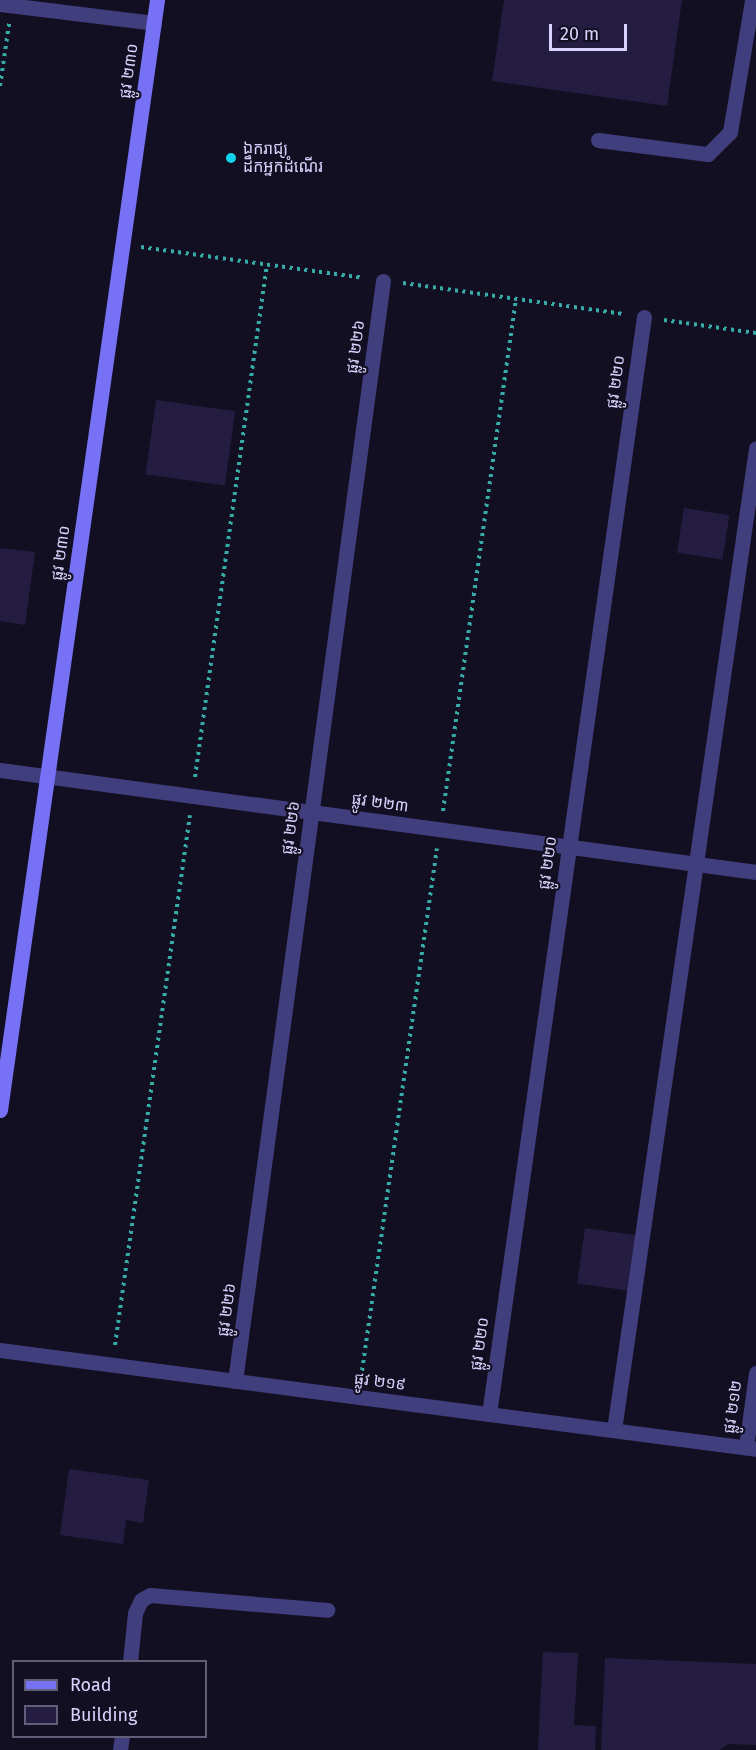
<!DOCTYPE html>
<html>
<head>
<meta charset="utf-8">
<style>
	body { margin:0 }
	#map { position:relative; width:756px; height:1750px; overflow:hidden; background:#130f22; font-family:"Fira Sans","Noto Sans Khmer",sans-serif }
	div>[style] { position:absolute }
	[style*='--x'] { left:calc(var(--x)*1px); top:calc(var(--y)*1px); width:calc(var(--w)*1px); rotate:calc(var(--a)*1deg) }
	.building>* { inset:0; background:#251d41; transform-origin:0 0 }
	.path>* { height:4px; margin-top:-2px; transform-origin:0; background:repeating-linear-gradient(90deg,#37aca7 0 3px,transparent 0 7.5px) }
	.lane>* { height:15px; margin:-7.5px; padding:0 7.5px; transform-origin:7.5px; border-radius:7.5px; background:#413e7e }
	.street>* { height:15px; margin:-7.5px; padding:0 7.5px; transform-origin:7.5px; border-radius:7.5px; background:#413e7e }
	.secondary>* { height:15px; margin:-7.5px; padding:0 7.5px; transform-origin:7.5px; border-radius:7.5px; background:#7671f5 }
	.dots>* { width:16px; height:16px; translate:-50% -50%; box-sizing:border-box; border:3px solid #130f22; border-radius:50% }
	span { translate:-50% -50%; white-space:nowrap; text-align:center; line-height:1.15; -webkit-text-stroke:4.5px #130f22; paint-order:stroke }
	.street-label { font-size:16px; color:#d8d3fc }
	.poi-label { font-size:16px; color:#d8d3fc }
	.left { translate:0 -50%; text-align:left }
	.legend { position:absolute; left:12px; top:1660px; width:195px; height:78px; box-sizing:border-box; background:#130f22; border:2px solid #625d79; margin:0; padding:8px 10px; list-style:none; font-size:18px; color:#d8d3fc }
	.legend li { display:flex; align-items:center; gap:12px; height:30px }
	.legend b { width:30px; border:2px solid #625d79 }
	.scale { position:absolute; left:549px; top:24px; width:78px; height:27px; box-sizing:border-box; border:3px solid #d8d3fc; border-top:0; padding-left:8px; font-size:18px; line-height:21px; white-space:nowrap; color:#d8d3fc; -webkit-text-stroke:4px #130f22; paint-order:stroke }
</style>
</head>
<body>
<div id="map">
	<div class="building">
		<i style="clip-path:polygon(504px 0,682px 0,667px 106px,492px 81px)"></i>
		<i style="left:156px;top:400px;width:80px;height:75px;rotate:8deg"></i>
		<i style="left:684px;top:508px;width:46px;height:45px;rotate:9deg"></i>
		<i style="clip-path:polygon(0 548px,35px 552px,25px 625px,0 621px)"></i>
		<i style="left:585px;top:1228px;width:53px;height:56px;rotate:8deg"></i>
		<i style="clip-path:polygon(69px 1469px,149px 1480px,143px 1523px,126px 1520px,123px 1544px,60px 1535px)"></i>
		<i style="clip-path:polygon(543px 1652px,578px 1653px,574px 1725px,596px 1726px,595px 1750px,538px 1750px)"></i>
		<i style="clip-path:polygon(605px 1658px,756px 1664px,756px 1745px,728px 1744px,720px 1750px,601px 1750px)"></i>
	</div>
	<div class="path">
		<i style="--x:0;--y:86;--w:63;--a:-81.7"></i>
		<i style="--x:141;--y:247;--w:224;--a:7.9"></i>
		<i style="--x:403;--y:283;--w:223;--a:8"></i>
		<i style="--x:664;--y:320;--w:93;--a:8"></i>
		<i style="--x:195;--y:777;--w:518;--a:-82.01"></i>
		<i style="--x:443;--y:811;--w:517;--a:-81.89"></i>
		<i style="--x:115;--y:1345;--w:535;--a:-81.95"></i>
		<i style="--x:361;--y:1378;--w:535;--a:-81.84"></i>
	</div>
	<div class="lane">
		<i style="--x:598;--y:140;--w:111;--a:7.3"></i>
		<i style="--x:708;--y:154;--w:31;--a:-45"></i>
		<i style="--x:730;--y:132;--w:134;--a:-80.5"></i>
		<i style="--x:614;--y:1430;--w:992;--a:-81.77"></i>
		<i style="--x:130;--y:1662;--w:49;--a:-84.2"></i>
		<i style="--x:135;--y:1613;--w:14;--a:-65"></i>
		<i style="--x:141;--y:1600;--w:10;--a:-29"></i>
		<i style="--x:150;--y:1595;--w:178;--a:4.8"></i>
		<i style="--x:120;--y:1750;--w:14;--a:-82"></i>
	</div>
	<div class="street">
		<i style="--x:0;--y:4;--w:155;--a:7"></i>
		<i style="--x:0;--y:770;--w:763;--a:7.68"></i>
		<i style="--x:0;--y:1350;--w:762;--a:7.46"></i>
		<i style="--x:235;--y:1381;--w:1110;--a:-82.34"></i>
		<i style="--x:489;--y:1414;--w:1108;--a:-81.96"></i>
		<i style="--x:746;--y:1447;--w:75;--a:-82.3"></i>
	</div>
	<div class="secondary">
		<i style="--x:0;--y:1110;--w:1121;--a:-81.95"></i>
	</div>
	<div class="dots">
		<i style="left:231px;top:158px;background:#10d2eb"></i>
	</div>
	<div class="street-label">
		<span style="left:129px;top:71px;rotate:-82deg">ផ្លូវ ២៣០</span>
		<span style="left:356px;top:347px;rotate:-82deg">ផ្លូវ ២២៦</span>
		<span style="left:616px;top:382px;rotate:-82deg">ផ្លូវ ២២០</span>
		<span style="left:61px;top:553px;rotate:-82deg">ផ្លូវ ២៣០</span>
		<span style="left:380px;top:803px;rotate:8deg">ផ្លូវ ២២៣</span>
		<span style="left:291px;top:828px;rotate:-82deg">ផ្លូវ ២២៦</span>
		<span style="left:548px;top:863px;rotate:-82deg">ផ្លូវ ២២០</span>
		<span style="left:227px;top:1310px;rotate:-82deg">ផ្លូវ ២២៦</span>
		<span style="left:480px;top:1344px;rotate:-82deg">ផ្លូវ ២២០</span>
		<span style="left:380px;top:1382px;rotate:7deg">ផ្លូវ ២១៩</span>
		<span style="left:733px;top:1407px;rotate:-82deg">ផ្លូវ ២១២</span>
	</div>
	<div class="poi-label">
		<span class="left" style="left:243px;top:158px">ឯករាជ្យ<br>ដឹកអ្នកដំណើរ</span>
	</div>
	<ul class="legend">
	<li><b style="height:8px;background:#7671f5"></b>Road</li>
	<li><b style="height:16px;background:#251d41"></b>Building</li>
	</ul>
	<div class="scale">20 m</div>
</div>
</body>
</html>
